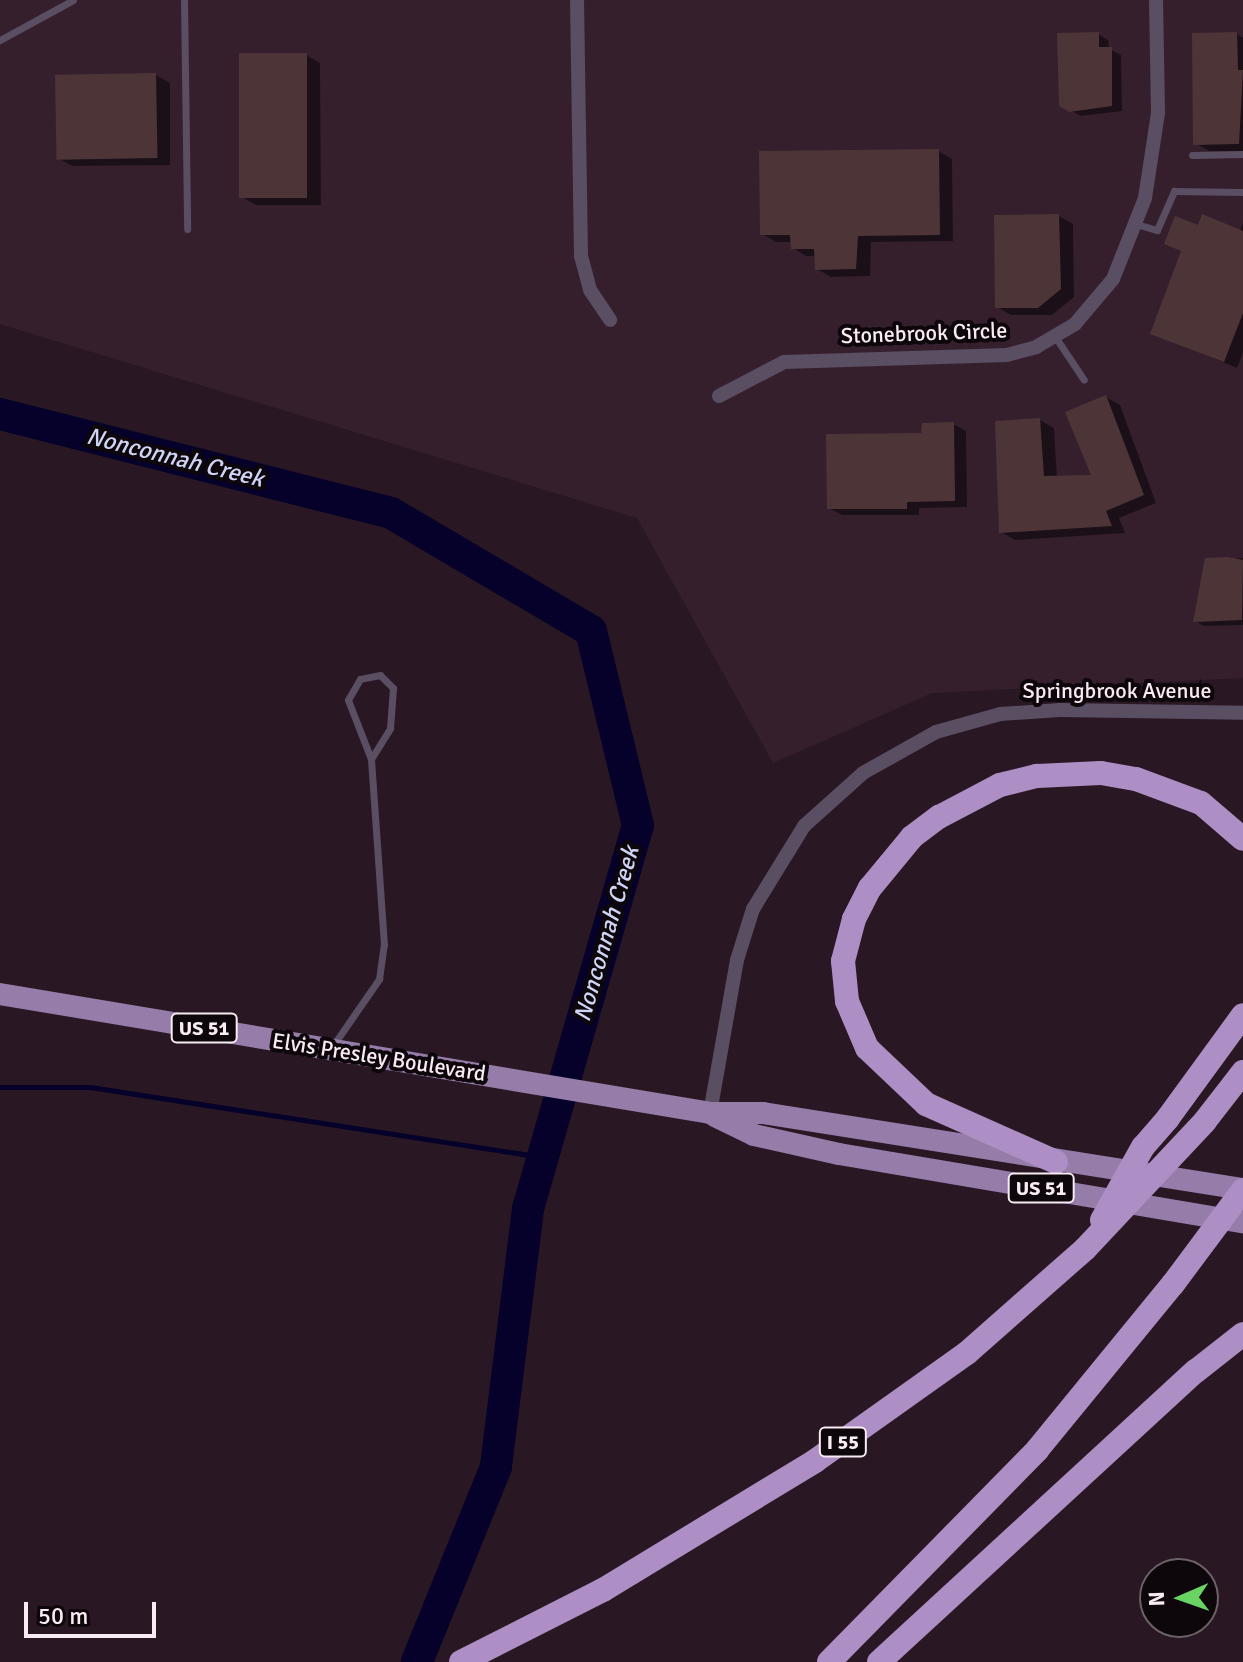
<!DOCTYPE html>
<html>
<head>
<meta charset="utf-8">
<style>
	body { margin:0 }
	#map { position:relative; width:1243px; height:1662px; overflow:hidden; background:#291823; font-family:Signika,sans-serif }
	div>[style] { position:absolute }
	[style*='--x'] { left:calc(var(--x)*1px); top:calc(var(--y)*1px); width:calc(var(--w)*1px); rotate:calc(var(--a)*1deg) }
	.built>* { inset:0; background:#361f2d }
	.shadow>* { inset:0; background:#0007 }
	.stream>* { height:5px; margin:-2.5px; padding:0 2.5px; transform-origin:2.5px; border-radius:2.5px; background:#06012a }
	.river>* { height:32px; margin:-16px; padding:0 16px; transform-origin:16px; border-radius:16px; background:#06012a }
	.building>* { inset:0; background:#4d3537; transform-origin:0 0 }
	.lane>* { height:7px; margin:-3.5px; padding:0 3.5px; transform-origin:3.5px; border-radius:3.5px; background:#5a4e63 }
	.street>* { height:14px; margin:-7px; padding:0 7px; transform-origin:7px; border-radius:7px; background:#5a4e63 }
	.primary>* { height:22px; margin:-11px; padding:0 11px; transform-origin:11px; border-radius:11px; background:#957ca9 }
	.highway>* { height:24px; margin:-12px; padding:0 12px; transform-origin:12px; border-radius:12px; background:#ad8fc5 }
	.highway-bridge>* { height:24px; margin:-12px; padding:0 12px; transform-origin:12px; border-radius:12px; background:#ad8fc5 }
	span { translate:-50% -50%; white-space:nowrap; text-align:center; line-height:1.15; -webkit-text-stroke:8px #0d060a; paint-order:stroke }
	.shield-label span { padding:2px 6px; background:#0d060a; border:2px solid; border-radius:6px; -webkit-text-stroke-width:0 }
	.shield-label { font-size:20px; color:#f8ebf3; font-weight:700 }
	.street-label { font-size:22px; color:#f8ebf3 }
	.water-label { font-size:24px; color:#ced4f5; font-style:italic }
	.north { position:absolute; left:1139px; top:1558px; width:80px; height:80px; box-sizing:border-box; background:#0d060a; border:2px solid #6b6267; border-radius:50%; rotate:268deg; font-size:22px; font-weight:700; line-height:32px; text-align:center; color:#f8ebf3 }
	.north::after { content:''; display:block; margin:auto; width:28px; height:36px; background:#69d464; clip-path:polygon(50% 0,100% 100%,50% 72%,0 100%) }
	.scale { position:absolute; left:24px; top:1602px; width:132px; height:36px; box-sizing:border-box; border:4px solid #f8ebf3; border-top:0; padding-left:10px; font-size:24px; line-height:28px; white-space:nowrap; color:#f8ebf3; -webkit-text-stroke:6px #0d060a; paint-order:stroke }
</style>
</head>
<body>
<div id="map">
	<div class="built">
		<i style="clip-path:polygon(0 0,1243px 0,1243px 678px,932px 693px,773px 763px,637px 518px,0 324px)"></i>
	</div>
	<div class="shadow">
		<i style="clip-path:polygon(1098px 34px,1108px 40px,1109px 49px,1121px 55px,1122px 111px,1081px 116px,1061px 105px)"></i>
		<i style="clip-path:polygon(1237px 34px,1243px 38px,1243px 151px,1209px 151px,1195px 143px)"></i>
		<i style="clip-path:polygon(306px 55px,320px 63px,321px 205px,256px 205px,242px 197px)"></i>
		<i style="clip-path:polygon(156px 75px,170px 83px,170px 165px,72px 166px,58px 158px)"></i>
		<i style="clip-path:polygon(938px 151px,952px 159px,953px 241px,871px 242px,870px 276px,831px 277px,817px 269px,816px 256px,806px 256px,793px 248px,793px 242px,776px 242px,762px 234px)"></i>
		<i style="clip-path:polygon(1059px 216px,1073px 224px,1074px 297px,1052px 315px,1011px 315px,997px 307px)"></i>
		<i style="clip-path:polygon(1243px 223px,1243px 353px,1237px 368px,1153px 333px,1183px 252px,1167px 244px,1199px 227px,1240px 231px)"></i>
		<i style="clip-path:polygon(1106px 397px,1120px 405px,1156px 503px,1119px 518px,1125px 533px,1015px 540px,1001px 532px,1040px 420px,1054px 428px,1057px 479px,1094px 477px)"></i>
		<i style="clip-path:polygon(953px 424px,966px 431px,967px 507px,919px 508px,919px 515px,842px 515px,829px 508px,923px 435px)"></i>
		<i style="clip-path:polygon(1243px 558px,1243px 625px,1204px 626px,1195px 621px,1207px 560px)"></i>
	</div>
	<div class="stream">
		<i style="--x:0;--y:1087;--w:90;--a:0"></i>
		<i style="--x:90;--y:1087;--w:458;--a:8.8"></i>
	</div>
	<div class="river">
		<i style="--x:0;--y:414;--w:403;--a:14.2"></i>
		<i style="--x:391;--y:513;--w:232;--a:30.5"></i>
		<i style="--x:591;--y:631;--w:200;--a:76.4"></i>
		<i style="--x:638;--y:825;--w:399;--a:106"></i>
		<i style="--x:528;--y:1209;--w:260;--a:97.1"></i>
		<i style="--x:496;--y:1467;--w:210;--a:112.1"></i>
	</div>
	<div class="building">
		<i style="clip-path:polygon(1099px 32px,1099px 47px,1112px 47px,1112px 106px,1069px 112px,1059px 106px,1057px 33px)"></i>
		<i style="clip-path:polygon(1237px 32px,1238px 70px,1243px 70px,1239px 144px,1193px 145px,1192px 33px)"></i>
		<i style="left:239px;top:53px;width:68px;height:145px"></i>
		<i style="left:156px;top:73px;width:85px;height:101px;rotate:89deg"></i>
		<i style="clip-path:polygon(939px 149px,940px 235px,858px 236px,856px 269px,815px 270px,814px 249px,791px 249px,790px 235px,760px 235px,759px 151px)"></i>
		<i style="clip-path:polygon(1059px 214px,1061px 289px,1038px 308px,995px 308px,994px 215px)"></i>
		<i style="clip-path:polygon(1202px 214px,1243px 231px,1243px 313px,1224px 362px,1150px 334px,1181px 251px,1164px 244px,1175px 216px,1198px 225px)"></i>
		<i style="clip-path:polygon(1106px 395px,1144px 495px,1106px 511px,1112px 526px,999px 533px,995px 421px,1040px 418px,1044px 476px,1091px 475px,1065px 412px)"></i>
		<i style="clip-path:polygon(954px 422px,955px 501px,907px 502px,907px 509px,827px 509px,826px 434px,921px 433px,922px 423px)"></i>
		<i style="clip-path:polygon(1228px 557px,1243px 560px,1242px 620px,1193px 622px,1205px 558px)"></i>
	</div>
	<div class="lane">
		<i style="--x:184;--y:0;--w:229;--a:89.2"></i>
		<i style="--x:0;--y:40;--w:83;--a:-28.7"></i>
		<i style="--x:1192;--y:155;--w:51;--a:-1.1"></i>
		<i style="--x:1136;--y:224;--w:22;--a:16"></i>
		<i style="--x:1157;--y:230;--w:43;--a:-66.4"></i>
		<i style="--x:1174;--y:191;--w:69;--a:0.8"></i>
		<i style="--x:1056;--y:338;--w:50;--a:56.3"></i>
		<i style="--x:332;--y:1047;--w:83;--a:-55.3"></i>
		<i style="--x:379;--y:979;--w:34;--a:-82"></i>
		<i style="--x:384;--y:945;--w:186;--a:-94"></i>
		<i style="--x:371;--y:759;--w:36;--a:-58"></i>
		<i style="--x:390;--y:728;--w:40;--a:-85.7"></i>
		<i style="--x:393;--y:688;--w:18;--a:-135"></i>
		<i style="--x:380;--y:675;--w:20;--a:169"></i>
		<i style="--x:360;--y:679;--w:24;--a:120"></i>
		<i style="--x:348;--y:700;--w:63;--a:68.7"></i>
	</div>
	<div class="street">
		<i style="--x:577;--y:0;--w:256;--a:89.1"></i>
		<i style="--x:581;--y:256;--w:35;--a:75"></i>
		<i style="--x:590;--y:290;--w:36;--a:56"></i>
		<i style="--x:719;--y:396;--w:73;--a:-27.6"></i>
		<i style="--x:784;--y:362;--w:223;--a:-1.8"></i>
		<i style="--x:1007;--y:355;--w:30;--a:-15"></i>
		<i style="--x:1036;--y:347;--w:45;--a:-30.5"></i>
		<i style="--x:1075;--y:324;--w:59;--a:-49.8"></i>
		<i style="--x:1113;--y:279;--w:87;--a:-68.4"></i>
		<i style="--x:1145;--y:198;--w:86;--a:-81.3"></i>
		<i style="--x:1158;--y:113;--w:113;--a:-91"></i>
		<i style="--x:710;--y:1113;--w:155;--a:-80"></i>
		<i style="--x:737;--y:960;--w:53;--a:-72.6"></i>
		<i style="--x:753;--y:909;--w:97;--a:-58.4"></i>
		<i style="--x:804;--y:826;--w:79;--a:-41.9"></i>
		<i style="--x:863;--y:773;--w:84;--a:-29.3"></i>
		<i style="--x:936;--y:732;--w:66;--a:-15.7"></i>
		<i style="--x:1000;--y:714;--w:60;--a:-3.8"></i>
		<i style="--x:1060;--y:710;--w:183;--a:0.9"></i>
	</div>
	<div class="primary">
		<i style="--x:0;--y:994;--w:720;--a:9.51"></i>
		<i style="--x:710;--y:1113;--w:53;--a:0"></i>
		<i style="--x:763;--y:1113;--w:486;--a:9"></i>
		<i style="--x:715;--y:1116;--w:43;--a:26"></i>
		<i style="--x:754;--y:1135;--w:87;--a:12.6"></i>
		<i style="--x:839;--y:1154;--w:410;--a:9.6"></i>
	</div>
	<div class="highway">
		<i style="--x:1168;--y:1118;--w:127;--a:-53.9"></i>
		<i style="--x:1205;--y:1121;--w:62;--a:-52.2"></i>
		<i style="--x:1056;--y:1162;--w:142;--a:-156"></i>
		<i style="--x:926;--y:1104;--w:81;--a:-136.5"></i>
		<i style="--x:867;--y:1048;--w:51;--a:-113.1"></i>
		<i style="--x:847;--y:1001;--w:40;--a:-95.7"></i>
		<i style="--x:843;--y:961;--w:43;--a:-75.3"></i>
		<i style="--x:854;--y:919;--w:35;--a:-63"></i>
		<i style="--x:870;--y:888;--w:66;--a:-50.5"></i>
		<i style="--x:912;--y:837;--w:34;--a:-37"></i>
		<i style="--x:939;--y:817;--w:69;--a:-27.7"></i>
		<i style="--x:1000;--y:785;--w:38;--a:-14"></i>
		<i style="--x:1037;--y:776;--w:64;--a:-2.7"></i>
		<i style="--x:1101;--y:773;--w:36;--a:10"></i>
		<i style="--x:1136;--y:779;--w:69;--a:20.3"></i>
		<i style="--x:1201;--y:803;--w:55;--a:40.6"></i>
		<i style="--x:461;--y:1662;--w:159;--a:-26.9"></i>
		<i style="--x:603;--y:1590;--w:248;--a:-31.3"></i>
		<i style="--x:815;--y:1461;--w:186;--a:-35.4"></i>
		<i style="--x:967;--y:1353;--w:157;--a:-41.4"></i>
		<i style="--x:829;--y:1662;--w:297;--a:-45.5"></i>
		<i style="--x:1037;--y:1450;--w:215;--a:-50.7"></i>
		<i style="--x:879;--y:1662;--w:430;--a:-42.6"></i>
		<i style="--x:1196;--y:1371;--w:60;--a:-38.2"></i>
	</div>
	<div class="highway-bridge">
		<i style="--x:1102;--y:1220;--w:84;--a:-60.7"></i>
		<i style="--x:1143;--y:1147;--w:38;--a:-49"></i>
		<i style="--x:1085;--y:1249;--w:175;--a:-46.8"></i>
		<i style="--x:1173;--y:1284;--w:117;--a:-53.3"></i>
	</div>
	<div class="shield-label">
		<span style="left:204px;top:1028px">US 51</span>
		<span style="left:1041px;top:1188px">US 51</span>
		<span style="left:843px;top:1442px">I 55</span>
	</div>
	<div class="street-label">
		<span style="left:924px;top:333px;rotate:-2deg">Stonebrook Circle</span>
		<span style="left:1117px;top:691px">Springbrook Avenue</span>
		<span style="left:379px;top:1057px;rotate:9deg">Elvis Presley Boulevard</span>
	</div>
	<div class="water-label">
		<span style="left:175px;top:458px;rotate:14deg">Nonconnah Creek</span>
		<span style="left:607px;top:934px;rotate:-74deg">Nonconnah Creek</span>
	</div>
	<div class="north">N</div>
	<div class="scale">50 m</div>
</div>
</body>
</html>
